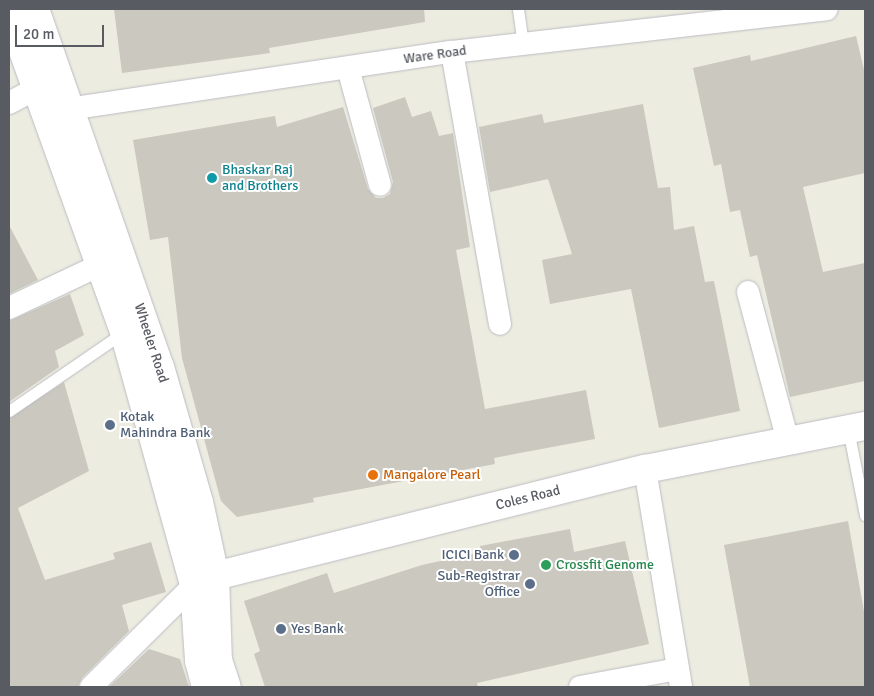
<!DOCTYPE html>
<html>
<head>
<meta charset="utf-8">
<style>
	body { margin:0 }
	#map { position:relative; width:874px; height:696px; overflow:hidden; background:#edece0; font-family:Signika,sans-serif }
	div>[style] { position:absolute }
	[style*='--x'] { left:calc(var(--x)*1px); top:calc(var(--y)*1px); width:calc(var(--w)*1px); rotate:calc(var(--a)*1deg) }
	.building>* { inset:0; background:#cac8bf }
	.roads { filter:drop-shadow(0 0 1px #bbbcc3) drop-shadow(0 0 1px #bbbcc3) }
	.lane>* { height:11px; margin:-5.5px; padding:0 5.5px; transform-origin:5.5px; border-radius:5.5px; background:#fff }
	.street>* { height:22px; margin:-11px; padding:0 11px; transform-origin:11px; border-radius:11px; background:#fff }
	.secondary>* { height:28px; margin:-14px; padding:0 14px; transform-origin:14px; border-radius:14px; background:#fff }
	.dots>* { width:14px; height:14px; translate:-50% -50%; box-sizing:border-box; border:2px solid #fff; border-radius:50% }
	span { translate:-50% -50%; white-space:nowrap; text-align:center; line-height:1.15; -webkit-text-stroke:4px #fff; paint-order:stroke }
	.street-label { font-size:14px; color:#595b62 }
	.culture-label { font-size:14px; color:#0d838f }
	.left { translate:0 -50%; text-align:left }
	.service-label { font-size:14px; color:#4e5e75 }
	.right { translate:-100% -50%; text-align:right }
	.food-label { font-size:14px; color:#c56008 }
	.leisure-label { font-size:14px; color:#27864d }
	.frame { position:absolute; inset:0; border:10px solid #595b62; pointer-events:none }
	.scale { position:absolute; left:15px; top:25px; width:89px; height:22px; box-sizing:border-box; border:2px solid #595b62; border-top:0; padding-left:6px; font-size:15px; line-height:18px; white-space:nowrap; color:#595b62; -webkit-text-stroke:4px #fff; paint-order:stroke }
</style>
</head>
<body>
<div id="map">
	<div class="building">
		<i style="clip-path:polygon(114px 9px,424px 9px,425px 22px,269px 48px,270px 53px,122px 73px)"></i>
		<i style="clip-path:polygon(856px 36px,865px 74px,865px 173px,803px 187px,823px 272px,865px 263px,865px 381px,790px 397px,757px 255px,750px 257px,740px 210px,730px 212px,721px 164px,714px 166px,693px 68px,750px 55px,751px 61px)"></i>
		<i style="clip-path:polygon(405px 97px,412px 117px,431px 111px,439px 136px,453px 133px,470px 247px,456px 250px,485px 409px,586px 390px,595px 439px,494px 458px,495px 464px,313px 498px,314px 502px,237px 517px,221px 501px,182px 358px,168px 237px,150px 240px,133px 140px,275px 116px,277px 127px,343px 107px,368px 189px,376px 198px,383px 198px,390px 194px,393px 182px,373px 108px)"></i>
		<i style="clip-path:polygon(643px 104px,658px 188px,670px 187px,674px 230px,694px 226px,705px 282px,714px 281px,740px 411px,659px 428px,631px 289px,550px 304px,542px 260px,572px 254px,548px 179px,490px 192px,479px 127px,542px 114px,544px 123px)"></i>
		<i style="clip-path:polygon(9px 225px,38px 280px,9px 294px)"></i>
		<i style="clip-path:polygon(70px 294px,84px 335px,55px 351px,59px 367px,9px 402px,9px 321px)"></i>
		<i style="clip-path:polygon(64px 382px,89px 471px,18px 508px,45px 580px,115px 559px,113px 553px,151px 542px,166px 592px,122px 605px,129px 631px,82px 678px,78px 687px,9px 687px,9px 418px)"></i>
		<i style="clip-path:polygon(848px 521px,865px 617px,865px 687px,750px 687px,724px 545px)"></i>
		<i style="clip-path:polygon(570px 529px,574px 552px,625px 541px,649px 644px,477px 683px,478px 687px,265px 687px,254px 654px,260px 651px,244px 601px,327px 573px,334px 593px,422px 565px,481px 552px,480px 546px)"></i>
		<i style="clip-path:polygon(149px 649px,180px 659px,189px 687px,109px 687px)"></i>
	</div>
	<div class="roads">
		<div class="lane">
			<i style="--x:518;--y:9;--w:37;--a:82"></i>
			<i style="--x:9;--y:411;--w:140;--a:-34.5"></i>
			<i style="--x:848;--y:429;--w:88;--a:78.8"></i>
		</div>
		<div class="street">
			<i style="--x:452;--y:52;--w:276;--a:80"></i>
			<i style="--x:348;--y:68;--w:121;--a:74.7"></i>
			<i style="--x:9;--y:103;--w:30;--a:-28"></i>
			<i style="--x:55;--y:111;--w:401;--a:-8.5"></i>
			<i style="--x:452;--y:52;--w:377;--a:-6.5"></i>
			<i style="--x:748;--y:292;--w:154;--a:75"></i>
			<i style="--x:9;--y:308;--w:101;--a:-25.3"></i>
			<i style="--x:645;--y:469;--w:221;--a:80.6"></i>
			<i style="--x:91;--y:687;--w:145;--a:-44.7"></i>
			<i style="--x:580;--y:687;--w:99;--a:-10.5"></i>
		</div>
		<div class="secondary">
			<i style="--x:35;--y:9;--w:379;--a:70.8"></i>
			<i style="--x:160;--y:367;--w:141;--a:73.9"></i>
			<i style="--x:199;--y:502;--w:76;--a:77.8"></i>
			<i style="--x:215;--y:576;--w:84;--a:88"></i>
			<i style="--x:218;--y:660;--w:28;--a:72"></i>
			<i style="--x:9;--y:12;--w:340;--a:70.2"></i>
			<i style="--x:124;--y:332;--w:263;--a:74.5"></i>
			<i style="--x:194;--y:585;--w:76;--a:86.2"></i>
			<i style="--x:199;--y:661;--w:27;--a:75"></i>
			<i style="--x:198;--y:583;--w:18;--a:-22"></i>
			<i style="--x:215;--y:576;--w:443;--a:-14"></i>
			<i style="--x:645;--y:469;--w:224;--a:-11.1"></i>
		</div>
	</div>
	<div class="dots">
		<i style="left:212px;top:178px;background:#0f9aa8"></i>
		<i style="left:110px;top:425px;background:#5c6f8a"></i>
		<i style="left:373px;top:475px;background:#e8710a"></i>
		<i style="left:514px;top:555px;background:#5c6f8a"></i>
		<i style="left:546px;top:565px;background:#2e9e5b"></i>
		<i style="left:530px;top:584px;background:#5c6f8a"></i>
		<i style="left:281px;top:629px;background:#5c6f8a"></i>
	</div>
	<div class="street-label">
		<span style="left:435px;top:55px;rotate:-8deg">Ware Road</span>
		<span style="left:151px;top:343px;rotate:72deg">Wheeler Road</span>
		<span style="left:528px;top:498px;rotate:-14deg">Coles Road</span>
	</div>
	<div class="culture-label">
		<span class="left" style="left:222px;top:178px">Bhaskar Raj<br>and Brothers</span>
	</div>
	<div class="service-label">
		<span class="left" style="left:120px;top:425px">Kotak<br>Mahindra Bank</span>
		<span class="right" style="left:504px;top:555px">ICICI Bank</span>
		<span class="right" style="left:520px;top:584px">Sub-Registrar<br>Office</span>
		<span class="left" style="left:291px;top:629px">Yes Bank</span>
	</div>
	<div class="food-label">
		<span class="left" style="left:383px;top:475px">Mangalore Pearl</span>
	</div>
	<div class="leisure-label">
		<span class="left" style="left:556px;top:565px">Crossfit Genome</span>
	</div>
	<div class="frame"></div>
	<div class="scale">20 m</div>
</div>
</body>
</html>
